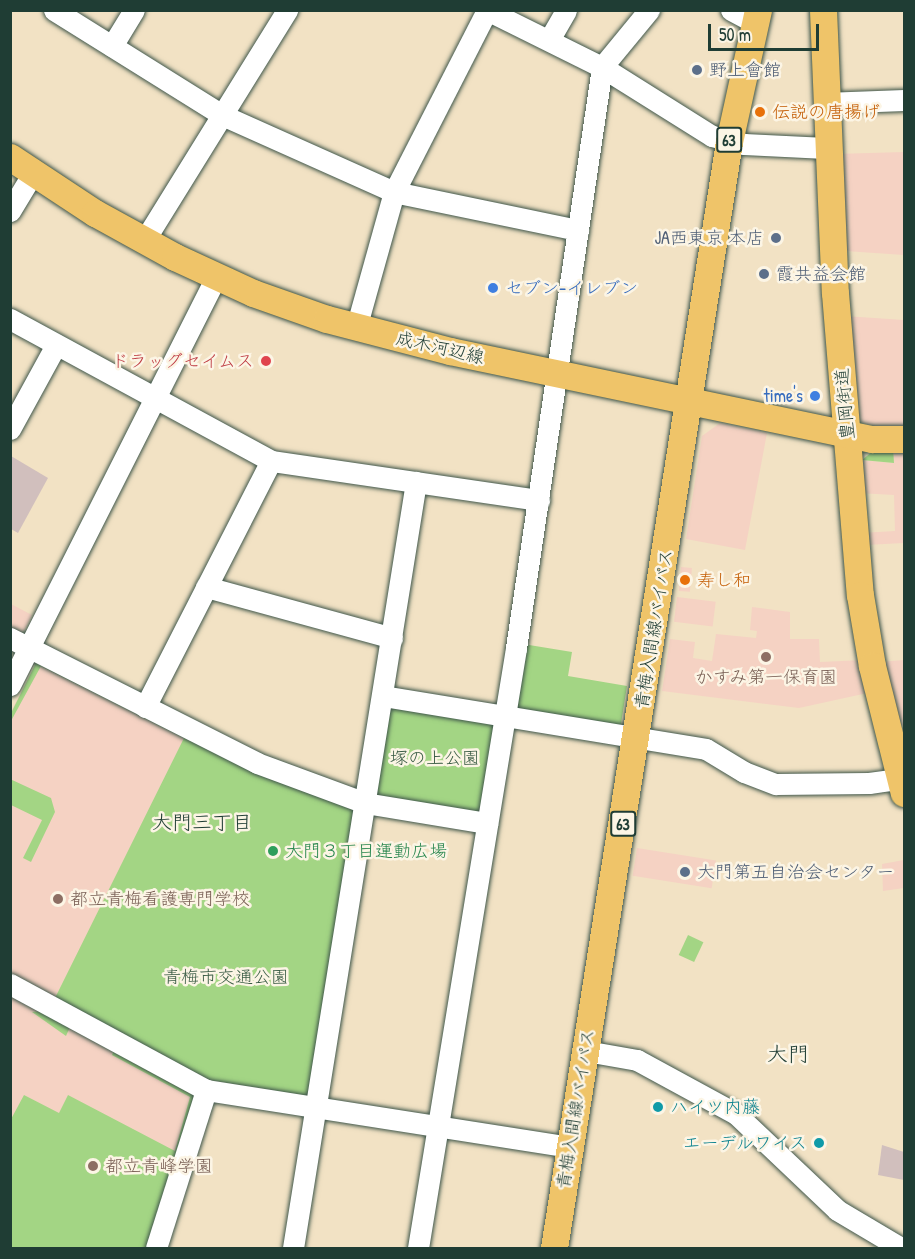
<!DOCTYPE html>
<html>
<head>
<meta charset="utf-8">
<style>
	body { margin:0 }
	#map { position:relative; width:915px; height:1259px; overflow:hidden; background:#f2e2c4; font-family:"Patrick Hand","Klee One",sans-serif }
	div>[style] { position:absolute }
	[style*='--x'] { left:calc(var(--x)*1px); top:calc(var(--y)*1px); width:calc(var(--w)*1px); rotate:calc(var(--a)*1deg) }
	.built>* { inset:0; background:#f5d2c3; transform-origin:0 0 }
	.industrial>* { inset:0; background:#d1bfbd }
	.green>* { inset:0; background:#a3d584; transform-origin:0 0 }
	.roads { filter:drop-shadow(0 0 2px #3f564a) drop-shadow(0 0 2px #3f564a) }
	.minor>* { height:21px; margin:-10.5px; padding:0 10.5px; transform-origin:10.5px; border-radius:10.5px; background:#fff }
	.major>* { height:27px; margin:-13.5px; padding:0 13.5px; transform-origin:13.5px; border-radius:13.5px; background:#efc469 }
	.dots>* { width:16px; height:16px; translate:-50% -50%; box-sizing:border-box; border:3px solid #fcf5e5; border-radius:50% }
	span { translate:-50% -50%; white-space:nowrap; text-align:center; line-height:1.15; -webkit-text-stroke:5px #fcf5e5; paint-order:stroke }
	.shield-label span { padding:2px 4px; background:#fcf5e5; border:2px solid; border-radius:4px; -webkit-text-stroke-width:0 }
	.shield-label { font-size:16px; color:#1f3d34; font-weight:700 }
	.service-label { font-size:18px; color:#4e5e75 }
	.left { translate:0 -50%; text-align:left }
	.right { translate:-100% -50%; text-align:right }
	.food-label { font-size:18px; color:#c56008 }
	.shop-label { font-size:18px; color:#366cbe }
	.street-label { font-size:18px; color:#1f3d34 }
	.health-label { font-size:18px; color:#be3a42 }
	.education-label { font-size:18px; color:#785e54 }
	.park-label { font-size:18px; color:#395b44 }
	.leisure-label { font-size:18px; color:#27864d }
	.culture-label { font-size:18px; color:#0d838f }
	.neighbourhood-label { font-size:20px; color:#1f3d34 }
	.quarter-label { font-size:21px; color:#1f3d34 }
	.frame { position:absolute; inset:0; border:12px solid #1f3d34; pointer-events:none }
	.scale { position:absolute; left:708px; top:24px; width:111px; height:27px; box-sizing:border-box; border:3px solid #1f3d34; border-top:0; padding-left:8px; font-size:18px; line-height:21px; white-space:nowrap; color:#1f3d34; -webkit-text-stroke:4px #fcf5e5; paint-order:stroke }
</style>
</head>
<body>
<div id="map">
	<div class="built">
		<i style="clip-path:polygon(904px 152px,904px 255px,845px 251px,835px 154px)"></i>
		<i style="clip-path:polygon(844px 316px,904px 320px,904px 429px,885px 429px,863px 423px,857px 417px)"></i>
		<i style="clip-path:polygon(720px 423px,767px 433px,745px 550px,686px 539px,702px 436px)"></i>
		<i style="clip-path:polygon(893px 448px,904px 449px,904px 543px,866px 545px,861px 533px,895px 531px,894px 495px,858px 493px,862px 460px,894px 463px)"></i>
		<i style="left:681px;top:567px;width:11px;height:24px;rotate:5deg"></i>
		<i style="left:677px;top:597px;width:39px;height:25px;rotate:7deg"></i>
		<i style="clip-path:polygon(11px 604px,32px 615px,24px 631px,17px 634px,11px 630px)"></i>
		<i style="clip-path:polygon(752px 607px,790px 612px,790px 639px,819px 639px,820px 662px,864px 660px,872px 692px,799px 708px,662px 691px,670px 639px,695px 642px,693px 658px,712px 661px,716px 634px,756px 638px,757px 631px,750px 630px)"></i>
		<i style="clip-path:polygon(904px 660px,904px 725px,896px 726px,880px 662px)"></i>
		<i style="clip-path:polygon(42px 662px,189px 736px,55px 998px,11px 973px,10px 713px,36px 663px)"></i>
		<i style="left:637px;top:848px;width:80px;height:28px;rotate:9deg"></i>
		<i style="clip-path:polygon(904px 860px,904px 888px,883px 891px,882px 864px)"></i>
		<i style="clip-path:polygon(10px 994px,196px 1100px,149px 1248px,11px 1248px)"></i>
	</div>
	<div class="industrial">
		<i style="clip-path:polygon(11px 456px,48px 478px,18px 533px,11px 529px)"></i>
		<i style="clip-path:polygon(882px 1145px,904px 1152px,904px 1180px,878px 1175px)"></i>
	</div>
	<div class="green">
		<i style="clip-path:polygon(893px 448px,894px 463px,862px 460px,873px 451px)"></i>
		<i style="clip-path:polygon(523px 644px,572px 652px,568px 676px,627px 686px,621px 724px,616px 727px,517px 711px,514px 705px)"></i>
		<i style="clip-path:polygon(42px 662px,354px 806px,312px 1093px,307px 1096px,209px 1080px,55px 998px,184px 738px,41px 666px,11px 721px,11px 713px,36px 663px)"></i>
		<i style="clip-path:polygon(389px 705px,495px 723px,482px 811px,476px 815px,374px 795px)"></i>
		<i style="clip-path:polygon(10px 779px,51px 798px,55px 812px,31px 862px,23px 858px,42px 820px,11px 805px)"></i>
		<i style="left:688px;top:935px;width:17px;height:22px;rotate:25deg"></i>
		<i style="clip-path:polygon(42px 1011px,70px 1027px,66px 1036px,32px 1012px)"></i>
		<i style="clip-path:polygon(114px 1051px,193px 1093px,196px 1100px,149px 1248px,11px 1248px,10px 1121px,24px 1095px,59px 1113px,68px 1095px,175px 1151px,190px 1097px,112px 1055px)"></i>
	</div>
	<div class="roads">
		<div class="minor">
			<i style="--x:54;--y:10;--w:198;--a:32"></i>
			<i style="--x:222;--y:115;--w:188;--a:24.1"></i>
			<i style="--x:394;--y:192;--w:188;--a:11.7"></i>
			<i style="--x:487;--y:10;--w:128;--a:26.4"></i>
			<i style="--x:602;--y:67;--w:130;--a:32.1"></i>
			<i style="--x:712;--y:136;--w:33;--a:14"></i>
			<i style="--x:744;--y:144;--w:82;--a:2.8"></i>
			<i style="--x:731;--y:10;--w:26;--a:28"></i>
			<i style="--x:549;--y:40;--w:34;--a:-60"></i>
			<i style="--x:112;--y:46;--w:42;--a:-58.6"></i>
			<i style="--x:824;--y:103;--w:80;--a:-2.1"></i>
			<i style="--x:10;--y:211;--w:44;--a:-58.8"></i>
			<i style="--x:144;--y:241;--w:272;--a:-58.2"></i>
			<i style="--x:10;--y:319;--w:297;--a:28.5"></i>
			<i style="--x:271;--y:461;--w:271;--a:8.3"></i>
			<i style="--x:356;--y:328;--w:141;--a:-74.4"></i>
			<i style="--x:394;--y:192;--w:204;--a:-62.9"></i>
			<i style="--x:10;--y:429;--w:96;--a:-61.3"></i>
			<i style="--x:206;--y:587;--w:193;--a:15.3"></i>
			<i style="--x:10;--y:638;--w:277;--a:26.8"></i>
			<i style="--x:257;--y:763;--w:115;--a:20.3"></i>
			<i style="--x:365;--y:803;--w:124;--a:9.3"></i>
			<i style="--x:10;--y:685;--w:457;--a:-63.2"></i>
			<i style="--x:383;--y:696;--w:327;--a:9.3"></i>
			<i style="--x:706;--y:749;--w:44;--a:31.2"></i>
			<i style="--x:744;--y:772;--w:34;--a:21"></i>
			<i style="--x:776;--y:784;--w:93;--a:-0.6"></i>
			<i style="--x:869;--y:783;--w:21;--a:-8"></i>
			<i style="--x:890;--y:780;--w:15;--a:-23"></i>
			<i style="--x:145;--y:707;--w:276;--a:-62.9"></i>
			<i style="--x:10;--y:984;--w:223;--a:28.4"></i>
			<i style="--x:206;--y:1090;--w:367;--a:8.9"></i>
			<i style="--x:586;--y:1051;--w:52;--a:10"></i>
			<i style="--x:637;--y:1060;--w:113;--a:28.6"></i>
			<i style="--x:736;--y:1114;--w:139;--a:43.5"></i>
			<i style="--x:837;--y:1210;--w:74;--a:30.7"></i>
			<i style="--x:156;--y:1248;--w:166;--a:-72.4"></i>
			<i style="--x:293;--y:1248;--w:776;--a:-80.88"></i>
			<i style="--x:418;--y:1248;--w:608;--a:-80.72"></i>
			<i style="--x:516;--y:648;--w:587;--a:-81.58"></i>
			<i style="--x:602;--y:67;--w:74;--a:-50.5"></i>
		</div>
		<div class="major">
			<i style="--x:823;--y:10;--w:283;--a:87.6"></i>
			<i style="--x:835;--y:293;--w:303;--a:85.3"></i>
			<i style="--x:860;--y:595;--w:72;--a:80.4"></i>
			<i style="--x:872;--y:666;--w:131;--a:75.9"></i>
			<i style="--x:10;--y:157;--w:102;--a:33.4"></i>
			<i style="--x:95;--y:213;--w:91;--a:28.8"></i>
			<i style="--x:175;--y:257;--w:86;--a:24.8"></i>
			<i style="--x:253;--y:293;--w:78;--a:19.4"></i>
			<i style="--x:327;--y:319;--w:127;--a:14.6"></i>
			<i style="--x:450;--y:351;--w:431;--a:11.8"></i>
			<i style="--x:872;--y:439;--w:32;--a:0"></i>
			<i style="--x:554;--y:1248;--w:1120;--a:-81.01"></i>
			<i style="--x:729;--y:142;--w:135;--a:-77.6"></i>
		</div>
	</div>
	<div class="dots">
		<i style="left:697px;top:70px;background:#5c6f8a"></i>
		<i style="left:760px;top:112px;background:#e8710a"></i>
		<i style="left:776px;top:238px;background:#5c6f8a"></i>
		<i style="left:764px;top:274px;background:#5c6f8a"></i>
		<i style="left:493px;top:288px;background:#3f7fe0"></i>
		<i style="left:266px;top:361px;background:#e0444e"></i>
		<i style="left:815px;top:396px;background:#3f7fe0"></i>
		<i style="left:685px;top:580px;background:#e8710a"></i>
		<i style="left:766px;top:657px;background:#8d6e63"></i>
		<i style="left:273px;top:851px;background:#2e9e5b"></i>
		<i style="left:685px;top:872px;background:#5c6f8a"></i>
		<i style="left:58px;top:899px;background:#8d6e63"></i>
		<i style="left:658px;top:1107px;background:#0f9aa8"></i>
		<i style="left:819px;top:1143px;background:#0f9aa8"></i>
		<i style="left:93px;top:1166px;background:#8d6e63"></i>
	</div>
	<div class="shield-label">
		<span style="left:729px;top:140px">63</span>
		<span style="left:623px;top:824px">63</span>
	</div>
	<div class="service-label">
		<span class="left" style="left:709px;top:70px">野上會館</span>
		<span class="right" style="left:764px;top:238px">JA西東京 本店</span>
		<span class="left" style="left:776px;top:274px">霞共益会館</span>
		<span class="left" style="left:697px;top:872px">大門第五自治会センター</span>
	</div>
	<div class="food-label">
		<span class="left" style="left:772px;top:112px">伝説の唐揚げ</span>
		<span class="left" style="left:697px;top:580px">寿し和</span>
	</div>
	<div class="shop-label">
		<span class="left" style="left:505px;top:288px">セブン-イレブン</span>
		<span class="right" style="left:803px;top:396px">time's</span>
	</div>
	<div class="street-label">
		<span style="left:440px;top:348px;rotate:13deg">成木河辺線</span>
		<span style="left:845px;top:404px;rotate:-95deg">豊岡街道</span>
		<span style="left:654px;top:629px;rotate:-81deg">青梅入間線バイパス</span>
		<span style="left:576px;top:1109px;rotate:-81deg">青梅入間線バイパス</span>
	</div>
	<div class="health-label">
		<span class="right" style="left:254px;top:361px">ドラッグセイムス</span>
	</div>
	<div class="education-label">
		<span style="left:766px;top:677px">かすみ第一保育園</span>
		<span class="left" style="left:70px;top:899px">都立青梅看護専門学校</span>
		<span class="left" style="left:105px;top:1166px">都立青峰学園</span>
	</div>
	<div class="park-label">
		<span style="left:435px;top:758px">塚の上公園</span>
		<span style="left:226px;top:977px">青梅市交通公園</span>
	</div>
	<div class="leisure-label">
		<span class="left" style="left:285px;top:851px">大門３丁目運動広場</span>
	</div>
	<div class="culture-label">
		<span class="left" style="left:670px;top:1107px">ハイツ内藤</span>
		<span class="right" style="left:807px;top:1143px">エーデルワイス</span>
	</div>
	<div class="neighbourhood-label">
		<span style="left:202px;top:821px">大門三丁目</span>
	</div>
	<div class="quarter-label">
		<span style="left:788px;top:1054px">大門</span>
	</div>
	<div class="frame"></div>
	<div class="scale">50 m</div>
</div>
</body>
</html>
